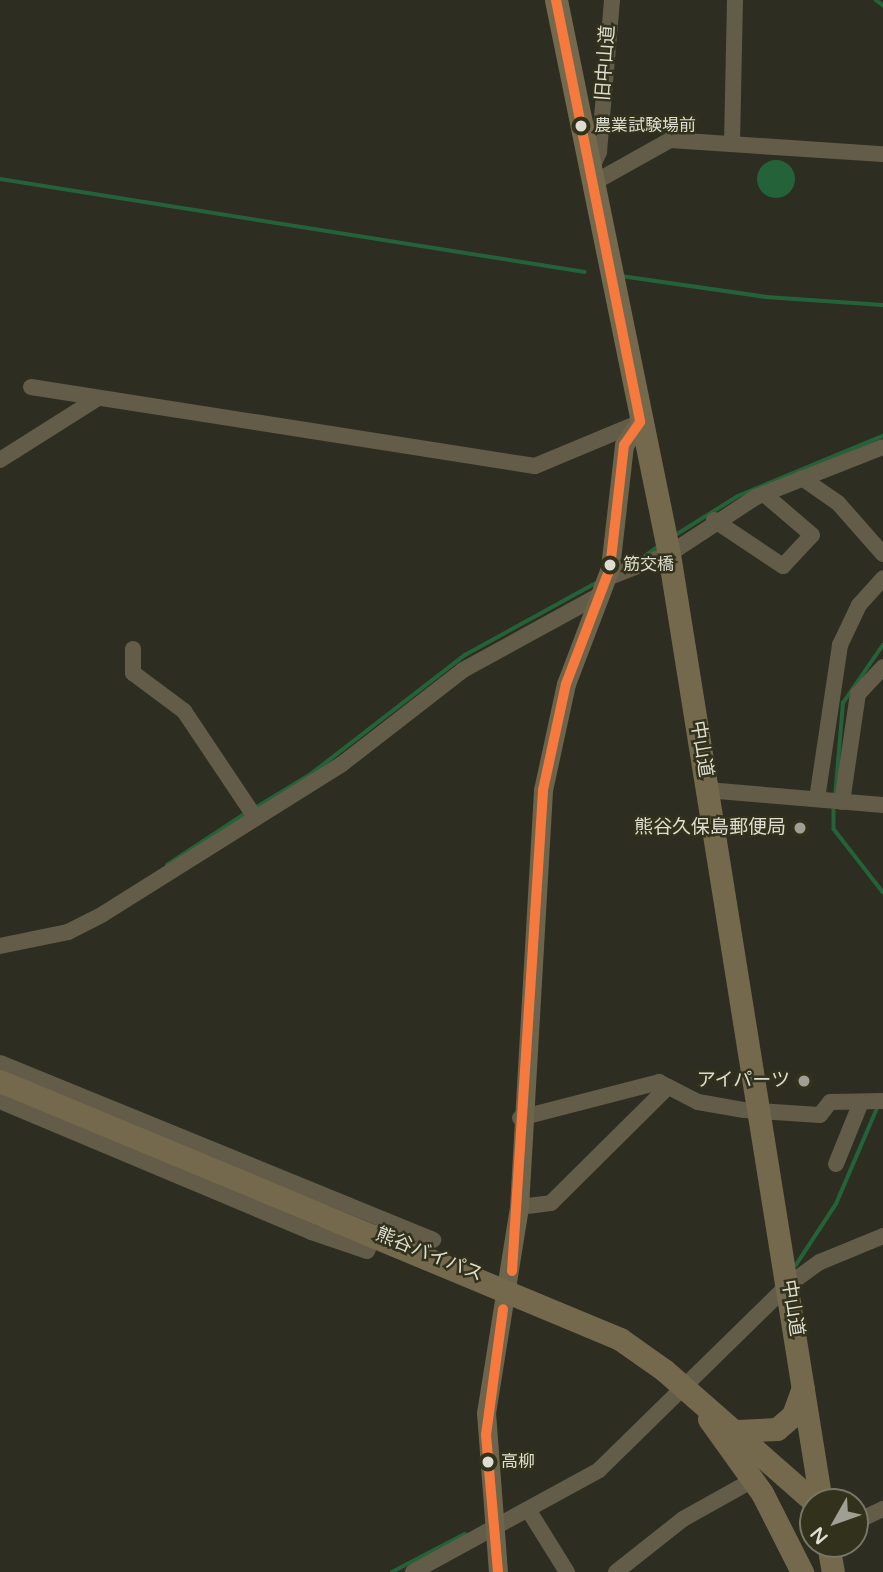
<!DOCTYPE html>
<html>
<head>
<meta charset="utf-8">
<style>
	body { margin:0 }
	#map { position:relative; width:883px; height:1572px; overflow:hidden; background:#2d2d21; font-family:"Varela Round","Noto Sans JP",sans-serif }
	div>[style] { position:absolute }
	[style*='--x'] { left:calc(var(--x)*1px); top:calc(var(--y)*1px); width:calc(var(--w)*1px); rotate:calc(var(--a)*1deg) }
	.water>* { inset:0; background:#246339 }
	.round { border-radius:50% }
	.stream>* { height:3.5px; margin:-1.75px; padding:0 1.75px; transform-origin:1.75px; border-radius:1.75px; background:#246339 }
	.minor>* { height:16px; margin:-8px; padding:0 8px; transform-origin:8px; border-radius:8px; background:#625c48 }
	.major>* { height:19px; margin:-9.5px; padding:0 9.5px; transform-origin:9.5px; border-radius:9.5px; background:#6d644c }
	.highway>* { height:23px; margin:-11.5px; padding:0 11.5px; transform-origin:11.5px; border-radius:11.5px; background:#74694d }
	.bus-1>* { height:10px; margin:-5px; padding:0 5px; transform-origin:5px; border-radius:5px; background:#f6793e }
	.dots>* { width:19px; height:19px; translate:-50% -50%; box-sizing:border-box; border:4px solid #32321c; border-radius:50% }
	span { translate:-50% -50%; white-space:nowrap; text-align:center; line-height:1.15; -webkit-text-stroke:5px #32321c; paint-order:stroke }
	.bus-label { font-size:17px; color:#ddded1 }
	.left { translate:0 -50%; text-align:left }
	.street-label { font-size:19px; color:#ddded1 }
	.poi-label { font-size:19px; color:#ddded1 }
	.right { translate:-100% -50%; text-align:right }
	.north { position:absolute; left:799px; top:1488px; width:70px; height:70px; box-sizing:border-box; background:#32321c; border:2px solid #767764; border-radius:50%; rotate:230deg; font-size:19px; font-weight:700; line-height:28px; text-align:center; color:#ddded1 }
	.north::after { content:''; display:block; margin:auto; width:24px; height:32px; background:#9fa093; clip-path:polygon(50% 0,100% 100%,50% 72%,0 100%) }
</style>
</head>
<body>
<div id="map">
	<div class="water">
		<i class="round" style="left:757px;top:160px;width:38px;height:38px"></i>
	</div>
	<div class="stream">
		<i style="--x:876;--y:0;--w:9;--a:36"></i>
		<i style="--x:0;--y:179;--w:592;--a:9.03"></i>
		<i style="--x:621;--y:276;--w:147;--a:8.2"></i>
		<i style="--x:766;--y:297;--w:117;--a:3.9"></i>
		<i style="--x:674;--y:536;--w:75;--a:-32"></i>
		<i style="--x:738;--y:496;--w:157;--a:-22.5"></i>
		<i style="--x:645;--y:556;--w:17;--a:-36"></i>
		<i style="--x:835;--y:798;--w:95;--a:-85.2"></i>
		<i style="--x:843;--y:703;--w:70;--a:-55.4"></i>
		<i style="--x:834;--y:805;--w:24;--a:90"></i>
		<i style="--x:834;--y:829;--w:80;--a:52.1"></i>
		<i style="--x:255;--y:808;--w:66;--a:-31.3"></i>
		<i style="--x:311;--y:774;--w:195;--a:-37.7"></i>
		<i style="--x:465;--y:655;--w:149;--a:-28.8"></i>
		<i style="--x:167;--y:865;--w:95;--a:-33.4"></i>
		<i style="--x:796;--y:1265;--w:73;--a:-56.7"></i>
		<i style="--x:836;--y:1204;--w:107;--a:-66.8"></i>
		<i style="--x:392;--y:1572;--w:82;--a:-27.5"></i>
	</div>
	<div class="minor">
		<i style="--x:732;--y:143;--w:143;--a:-88.8"></i>
		<i style="--x:592;--y:167;--w:17;--a:-65"></i>
		<i style="--x:599;--y:152;--w:153;--a:-85.1"></i>
		<i style="--x:595;--y:182;--w:86;--a:-29.2"></i>
		<i style="--x:670;--y:140;--w:213;--a:3.8"></i>
		<i style="--x:31;--y:387;--w:510;--a:8.91"></i>
		<i style="--x:535;--y:466;--w:114;--a:-22.7"></i>
		<i style="--x:0;--y:460;--w:116;--a:-32.3"></i>
		<i style="--x:802;--y:478;--w:44;--a:34.8"></i>
		<i style="--x:838;--y:503;--w:68;--a:48.6"></i>
		<i style="--x:714;--y:520;--w:83;--a:33.7"></i>
		<i style="--x:783;--y:566;--w:42;--a:-46.9"></i>
		<i style="--x:812;--y:535;--w:63;--a:-139.5"></i>
		<i style="--x:607;--y:578;--w:66;--a:-21.2"></i>
		<i style="--x:669;--y:554;--w:104;--a:-33.2"></i>
		<i style="--x:756;--y:497;--w:136;--a:-21.5"></i>
		<i style="--x:133;--y:649;--w:24;--a:90"></i>
		<i style="--x:133;--y:673;--w:64;--a:36.7"></i>
		<i style="--x:184;--y:711;--w:128;--a:56.2"></i>
		<i style="--x:707;--y:790;--w:177;--a:4.9"></i>
		<i style="--x:817;--y:799;--w:156;--a:-81.5"></i>
		<i style="--x:840;--y:645;--w:44;--a:-64.6"></i>
		<i style="--x:859;--y:605;--w:36;--a:-48"></i>
		<i style="--x:842;--y:802;--w:109;--a:-81.6"></i>
		<i style="--x:858;--y:694;--w:37;--a:-47"></i>
		<i style="--x:0;--y:946;--w:69;--a:-11.6"></i>
		<i style="--x:68;--y:932;--w:39;--a:-27"></i>
		<i style="--x:103;--y:914;--w:282;--a:-32.1"></i>
		<i style="--x:342;--y:764;--w:153;--a:-37.8"></i>
		<i style="--x:463;--y:670;--w:158;--a:-28.7"></i>
		<i style="--x:0;--y:1063;--w:468;--a:22.2"></i>
		<i style="--x:0;--y:1101;--w:337;--a:22.8"></i>
		<i style="--x:311;--y:1232;--w:59;--a:18.7"></i>
		<i style="--x:367;--y:1251;--w:20;--a:-66"></i>
		<i style="--x:520;--y:1118;--w:144;--a:-14.5"></i>
		<i style="--x:659;--y:1082;--w:44;--a:27.1"></i>
		<i style="--x:698;--y:1102;--w:47;--a:9.9"></i>
		<i style="--x:744;--y:1110;--w:76;--a:3.8"></i>
		<i style="--x:820;--y:1115;--w:16;--a:-52"></i>
		<i style="--x:830;--y:1102;--w:53;--a:-1.1"></i>
		<i style="--x:836;--y:1164;--w:67;--a:-68"></i>
		<i style="--x:519;--y:1207;--w:32;--a:-7"></i>
		<i style="--x:551;--y:1203;--w:165;--a:-44.8"></i>
		<i style="--x:529;--y:1511;--w:72;--a:58.1"></i>
		<i style="--x:855;--y:1522;--w:31;--a:-25"></i>
		<i style="--x:413;--y:1572;--w:212;--a:-28.7"></i>
		<i style="--x:599;--y:1470;--w:264;--a:-44.4"></i>
		<i style="--x:788;--y:1285;--w:39;--a:-36"></i>
		<i style="--x:820;--y:1262;--w:68;--a:-22.4"></i>
		<i style="--x:616;--y:1572;--w:85;--a:-38.3"></i>
		<i style="--x:683;--y:1519;--w:80;--a:-29.1"></i>
	</div>
	<div class="major">
		<i style="--x:498;--y:1572;--w:159;--a:-94.3"></i>
		<i style="--x:486;--y:1413;--w:209;--a:-80.9"></i>
		<i style="--x:519;--y:1207;--w:418;--a:-86.7"></i>
		<i style="--x:543;--y:790;--w:108;--a:-77.8"></i>
		<i style="--x:566;--y:684;--w:124;--a:-69.2"></i>
		<i style="--x:610;--y:568;--w:124;--a:-83.5"></i>
		<i style="--x:624;--y:445;--w:28;--a:-55"></i>
	</div>
	<div class="highway">
		<i style="--x:556;--y:0;--w:565;--a:78.47"></i>
		<i style="--x:669;--y:554;--w:960;--a:80.89"></i>
		<i style="--x:0;--y:1081;--w:672;--a:22.59"></i>
		<i style="--x:620;--y:1339;--w:54;--a:35.2"></i>
		<i style="--x:664;--y:1370;--w:200;--a:41.3"></i>
		<i style="--x:709;--y:1419;--w:91;--a:54.4"></i>
		<i style="--x:762;--y:1493;--w:89;--a:63.1"></i>
		<i style="--x:737;--y:1431;--w:40;--a:-2.9"></i>
		<i style="--x:777;--y:1429;--w:21;--a:-41"></i>
		<i style="--x:793;--y:1415;--w:29;--a:-70"></i>
		<i style="--x:828;--y:1544;--w:28;--a:80"></i>
	</div>
	<div class="bus-1">
		<i style="--x:556;--y:0;--w:430;--a:78.7"></i>
		<i style="--x:512;--y:1271;--w:482;--a:-86.3"></i>
		<i style="--x:543;--y:790;--w:108;--a:-77.8"></i>
		<i style="--x:566;--y:684;--w:124;--a:-69.2"></i>
		<i style="--x:610;--y:568;--w:124;--a:-83.5"></i>
		<i style="--x:624;--y:445;--w:28;--a:-55"></i>
		<i style="--x:498;--y:1572;--w:138;--a:-95"></i>
		<i style="--x:486;--y:1435;--w:127;--a:-82.3"></i>
	</div>
	<div class="dots">
		<i style="left:581px;top:126px;background:#ddded1"></i>
		<i style="left:610px;top:565px;background:#ddded1"></i>
		<i style="left:800px;top:828px;background:#9fa093"></i>
		<i style="left:804px;top:1081px;background:#9fa093"></i>
		<i style="left:488px;top:1462px;background:#ddded1"></i>
	</div>
	<div class="bus-label">
		<span class="left" style="left:594px;top:126px">農業試験場前</span>
		<span class="left" style="left:623px;top:565px">筋交橋</span>
		<span class="left" style="left:501px;top:1462px">高柳</span>
	</div>
	<div class="street-label">
		<span style="left:606px;top:63px;rotate:-86deg">旧中山道</span>
		<span style="left:701px;top:749px;rotate:81deg">中山道</span>
		<span style="left:429px;top:1255px;rotate:22deg">熊谷バイパス</span>
		<span style="left:792px;top:1308px;rotate:81deg">中山道</span>
	</div>
	<div class="poi-label">
		<span class="right" style="left:786px;top:828px">熊谷久保島郵便局</span>
		<span class="right" style="left:790px;top:1081px">アイパーツ</span>
	</div>
	<div class="north">N</div>
</div>
</body>
</html>
